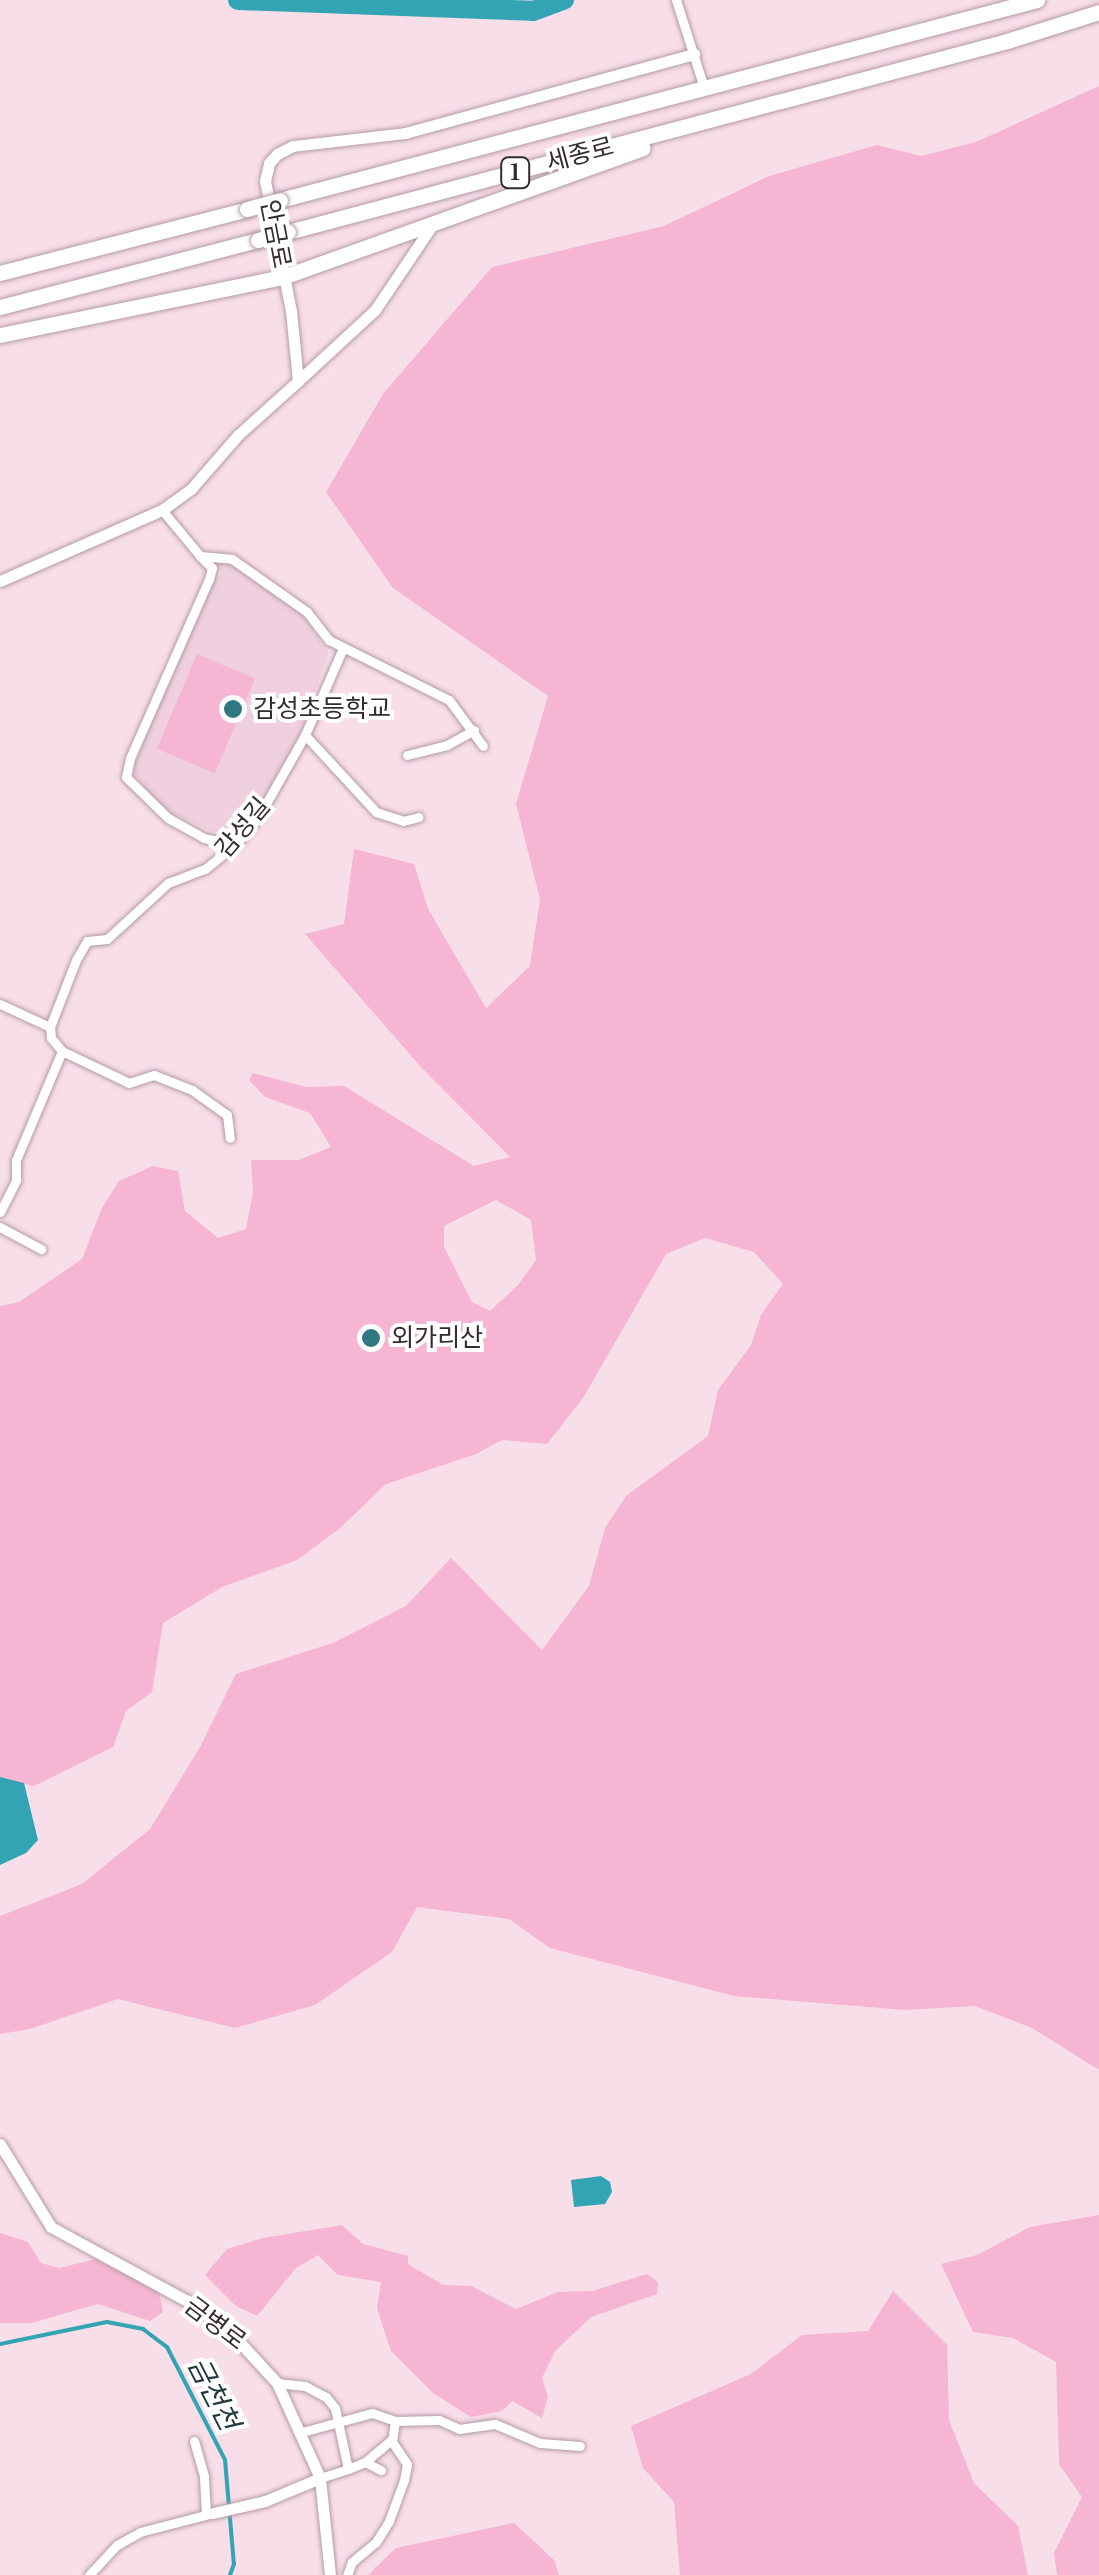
<!DOCTYPE html>
<html>
<head>
<meta charset="utf-8">
<style>
	body { margin:0 }
	#map { position:relative; width:1099px; height:2575px; overflow:hidden; background:#f8dee9; font-family:"Libre Baskerville","Noto Sans KR",serif }
	div>[style] { position:absolute }
	[style*='--x'] { left:calc(var(--x)*1px); top:calc(var(--y)*1px); width:calc(var(--w)*1px); rotate:calc(var(--a)*1deg) }
	.built>* { inset:0; background:#f0d0de }
	.green>* { inset:0; background:#f5b5d3; transform-origin:0 0 }
	.water>* { inset:0; background:#32a4b3 }
	.stream>* { height:4px; margin:-2px; padding:0 2px; transform-origin:2px; border-radius:2px; background:#32a4b3 }
	.river>* { height:20px; margin:-10px; padding:0 10px; transform-origin:10px; border-radius:10px; background:#32a4b3 }
	.roads { filter:drop-shadow(0 0 2px #b39ba6) drop-shadow(0 0 2px #b39ba6) }
	.minor>* { height:9px; margin:-4.5px; padding:0 4.5px; transform-origin:4.5px; border-radius:4.5px; background:#fff }
	.tertiary>* { height:11px; margin:-5.5px; padding:0 5.5px; transform-origin:5.5px; border-radius:5.5px; background:#fff }
	.trunk>* { height:15px; margin:-7.5px; padding:0 7.5px; transform-origin:7.5px; border-radius:7.5px; background:#fff }
	.bridges { filter:drop-shadow(0 0 2px #b39ba6) drop-shadow(0 0 2px #b39ba6) }
	.trunk-bridge>* { height:15px; margin:-7.5px; padding:0 7.5px; transform-origin:7.5px; border-radius:7.5px; background:#fff }
	.dots>* { width:28px; height:28px; translate:-50% -50%; box-sizing:border-box; border:5px solid #fff; border-radius:50% }
	span { translate:-50% -50%; white-space:nowrap; text-align:center; line-height:1.15; -webkit-text-stroke:8px #fff; paint-order:stroke }
	.shield-label span { padding:2px 8px; background:#fff; border:2px solid; border-radius:8px; -webkit-text-stroke-width:0 }
	.shield-label { font-size:22px; color:#342b2f; font-weight:700 }
	.street-label { font-size:25px; color:#342b2f }
	.poi-label { font-size:25px; color:#342b2f }
	.left { translate:0 -50%; text-align:left }
	.water-label { font-size:28px; color:#21393d; font-style:italic }
</style>
</head>
<body>
<div id="map">
	<div class="built">
		<i style="clip-path:polygon(222px 559px,301px 613px,329px 653px,301px 731px,251px 822px,234px 841px,167px 811px,148px 794px,132px 770px,210px 582px,222px 574px,216px 563px)"></i>
	</div>
	<div class="green">
		<i style="clip-path:polygon(evenodd,1099px 86px,1099px 2070px,1032px 2028px,975px 2006px,905px 2010px,734px 1996px,550px 1948px,509px 1919px,417px 1907px,392px 1952px,315px 2005px,235px 2028px,118px 1999px,30px 2029px,0 2034px,0 1916px,82px 1884px,150px 1829px,200px 1747px,236px 1674px,333px 1643px,406px 1606px,451px 1558px,542px 1650px,589px 1586px,605px 1528px,626px 1496px,708px 1436px,718px 1390px,751px 1345px,761px 1315px,783px 1284px,754px 1252px,705px 1238px,666px 1254px,583px 1398px,547px 1444px,502px 1440px,476px 1454px,386px 1484px,339px 1529px,297px 1560px,222px 1587px,163px 1623px,152px 1692px,126px 1711px,113px 1747px,34px 1786px,0 1777px,0 1306px,19px 1302px,82px 1259px,102px 1208px,119px 1181px,153px 1166px,178px 1171px,185px 1211px,218px 1238px,246px 1229px,253px 1192px,251px 1160px,299px 1160px,331px 1147px,310px 1113px,265px 1097px,249px 1080px,253px 1073px,306px 1087px,344px 1086px,474px 1166px,510px 1157px,420px 1066px,305px 934px,344px 924px,354px 849px,414px 864px,428px 909px,486px 1008px,530px 966px,540px 899px,516px 804px,548px 696px,393px 588px,326px 492px,383px 394px,492px 267px,664px 226px,769px 176px,877px 145px,921px 156px,976px 142px,1099px 86px,496px 1200px,531px 1220px,536px 1260px,518px 1285px,490px 1311px,472px 1302px,444px 1247px,444px 1226px,496px 1200px)"></i>
		<i style="left:197px;top:654px;width:63px;height:103px;rotate:23deg"></i>
		<i style="clip-path:polygon(1099px 2215px,1099px 2575px,1057px 2575px,1054px 2553px,1082px 2497px,1059px 2464px,1056px 2362px,1013px 2338px,973px 2332px,941px 2264px,977px 2255px,1030px 2227px)"></i>
		<i style="clip-path:polygon(342px 2225px,363px 2244px,408px 2256px,408px 2264px,443px 2285px,471px 2286px,516px 2309px,558px 2292px,592px 2291px,647px 2274px,658px 2282px,657px 2294px,591px 2317px,555px 2351px,542px 2378px,548px 2397px,542px 2418px,512px 2401px,502px 2411px,471px 2417px,433px 2393px,391px 2351px,377px 2308px,381px 2282px,338px 2275px,318px 2255px,296px 2268px,257px 2316px,236px 2306px,205px 2275px,227px 2249px,263px 2238px)"></i>
		<i style="clip-path:polygon(0 2233px,28px 2242px,41px 2263px,59px 2268px,96px 2259px,159px 2292px,163px 2312px,150px 2321px,98px 2304px,31px 2323px,0 2323px)"></i>
		<i style="clip-path:polygon(893px 2291px,947px 2345px,949px 2420px,974px 2483px,1018px 2526px,1028px 2575px,680px 2575px,674px 2502px,643px 2468px,631px 2426px,751px 2374px,802px 2335px,868px 2331px)"></i>
		<i style="clip-path:polygon(514px 2523px,554px 2560px,559px 2575px,368px 2575px,396px 2548px)"></i>
	</div>
	<div class="water">
		<i style="clip-path:polygon(0 1777px,24px 1783px,38px 1840px,26px 1853px,0 1865px)"></i>
		<i style="clip-path:polygon(601px 2176px,610px 2182px,612px 2192px,605px 2204px,574px 2207px,571px 2180px)"></i>
	</div>
	<div class="stream">
		<i style="--x:0;--y:2344;--w:109;--a:-11.6"></i>
		<i style="--x:107;--y:2322;--w:37;--a:11"></i>
		<i style="--x:143;--y:2329;--w:30;--a:37"></i>
		<i style="--x:167;--y:2347;--w:127;--a:62.8"></i>
		<i style="--x:225;--y:2460;--w:104;--a:85.1"></i>
		<i style="--x:234;--y:2564;--w:12;--a:110"></i>
	</div>
	<div class="river">
		<i style="--x:238;--y:0;--w:295;--a:2.1"></i>
		<i style="--x:533;--y:11;--w:33;--a:-20"></i>
	</div>
	<div class="roads">
		<div class="minor">
			<i style="--x:676;--y:0;--w:92;--a:72.3"></i>
			<i style="--x:162;--y:510;--w:60;--a:50.4"></i>
			<i style="--x:200;--y:556;--w:32;--a:5"></i>
			<i style="--x:232;--y:559;--w:92;--a:35.2"></i>
			<i style="--x:307;--y:612;--w:36;--a:52"></i>
			<i style="--x:329;--y:640;--w:134;--a:26.6"></i>
			<i style="--x:449;--y:700;--w:57;--a:53.5"></i>
			<i style="--x:200;--y:556;--w:17;--a:45"></i>
			<i style="--x:212;--y:568;--w:11;--a:105"></i>
			<i style="--x:209;--y:579;--w:196;--a:113.8"></i>
			<i style="--x:130;--y:758;--w:19;--a:102"></i>
			<i style="--x:126;--y:777;--w:59;--a:44.3"></i>
			<i style="--x:168;--y:818;--w:41;--a:29.1"></i>
			<i style="--x:204;--y:838;--w:32;--a:13"></i>
			<i style="--x:305;--y:735;--w:105;--a:47.3"></i>
			<i style="--x:376;--y:812;--w:28;--a:18"></i>
			<i style="--x:403;--y:821;--w:16;--a:-14"></i>
			<i style="--x:407;--y:755;--w:41;--a:-14"></i>
			<i style="--x:447;--y:745;--w:31;--a:-29"></i>
			<i style="--x:0;--y:1004;--w:55;--a:24.7"></i>
			<i style="--x:62;--y:1051;--w:74;--a:25.5"></i>
			<i style="--x:129;--y:1083;--w:26;--a:-18"></i>
			<i style="--x:154;--y:1075;--w:41;--a:21.5"></i>
			<i style="--x:192;--y:1090;--w:43;--a:35.5"></i>
			<i style="--x:227;--y:1115;--w:23;--a:83"></i>
			<i style="--x:0;--y:1212;--w:36;--a:-63"></i>
			<i style="--x:16;--y:1180;--w:20;--a:-90"></i>
			<i style="--x:16;--y:1160;--w:118;--a:-67.1"></i>
			<i style="--x:62;--y:1051;--w:17;--a:-130"></i>
			<i style="--x:51;--y:1038;--w:11;--a:-95"></i>
			<i style="--x:50;--y:1027;--w:72;--a:-68.8"></i>
			<i style="--x:76;--y:960;--w:22;--a:-60"></i>
			<i style="--x:87;--y:941;--w:20;--a:-6"></i>
			<i style="--x:107;--y:939;--w:83;--a:-42.6"></i>
			<i style="--x:168;--y:883;--w:40;--a:-21"></i>
			<i style="--x:205;--y:869;--w:38;--a:-39"></i>
			<i style="--x:235;--y:845;--w:38;--a:-50"></i>
			<i style="--x:259;--y:816;--w:93;--a:-60.4"></i>
			<i style="--x:305;--y:735;--w:95;--a:-66.4"></i>
			<i style="--x:0;--y:1227;--w:47;--a:28.2"></i>
			<i style="--x:277;--y:2383;--w:28;--a:6"></i>
			<i style="--x:305;--y:2386;--w:24;--a:28"></i>
			<i style="--x:326;--y:2397;--w:14;--a:51"></i>
			<i style="--x:335;--y:2408;--w:62;--a:78"></i>
			<i style="--x:348;--y:2469;--w:29;--a:162"></i>
			<i style="--x:302;--y:2432;--w:73;--a:-15.2"></i>
			<i style="--x:372;--y:2413;--w:24;--a:19"></i>
			<i style="--x:395;--y:2421;--w:44;--a:-1.3"></i>
			<i style="--x:439;--y:2420;--w:22;--a:24"></i>
			<i style="--x:459;--y:2429;--w:36;--a:-8"></i>
			<i style="--x:495;--y:2424;--w:49;--a:22.9"></i>
			<i style="--x:540;--y:2443;--w:40;--a:4.3"></i>
			<i style="--x:194;--y:2441;--w:37;--a:74"></i>
			<i style="--x:204;--y:2477;--w:35;--a:87"></i>
			<i style="--x:365;--y:2462;--w:35;--a:-40"></i>
			<i style="--x:348;--y:2469;--w:18;--a:-22"></i>
			<i style="--x:365;--y:2462;--w:18;--a:27"></i>
			<i style="--x:89;--y:2575;--w:41;--a:-47"></i>
			<i style="--x:117;--y:2545;--w:26;--a:-29"></i>
			<i style="--x:140;--y:2532;--w:75;--a:-14.6"></i>
			<i style="--x:347;--y:2575;--w:14;--a:-69"></i>
			<i style="--x:352;--y:2562;--w:31;--a:-40"></i>
			<i style="--x:376;--y:2542;--w:25;--a:-58"></i>
			<i style="--x:389;--y:2521;--w:44;--a:-69.9"></i>
			<i style="--x:404;--y:2480;--w:16;--a:-79"></i>
			<i style="--x:407;--y:2464;--w:27;--a:-124"></i>
			<i style="--x:392;--y:2442;--w:21;--a:-82"></i>
		</div>
		<div class="tertiary">
			<i style="--x:298;--y:381;--w:105;--a:-42.7"></i>
			<i style="--x:375;--y:310;--w:99;--a:-56.1"></i>
			<i style="--x:0;--y:581;--w:177;--a:-23.7"></i>
			<i style="--x:162;--y:510;--w:36;--a:-36"></i>
			<i style="--x:191;--y:489;--w:72;--a:-49"></i>
			<i style="--x:238;--y:435;--w:81;--a:-42"></i>
			<i style="--x:298;--y:381;--w:70;--a:-95.7"></i>
			<i style="--x:291;--y:311;--w:133;--a:-101.3"></i>
			<i style="--x:265;--y:181;--w:18;--a:-77"></i>
			<i style="--x:269;--y:163;--w:12;--a:-48"></i>
			<i style="--x:277;--y:154;--w:18;--a:-27"></i>
			<i style="--x:293;--y:146;--w:113;--a:-6.6"></i>
			<i style="--x:405;--y:133;--w:300;--a:-15.3"></i>
			<i style="--x:0;--y:2144;--w:97;--a:58.4"></i>
			<i style="--x:51;--y:2227;--w:162;--a:28.5"></i>
			<i style="--x:193;--y:2304;--w:52;--a:38"></i>
			<i style="--x:234;--y:2336;--w:64;--a:47.5"></i>
			<i style="--x:277;--y:2383;--w:104;--a:65.6"></i>
			<i style="--x:320;--y:2478;--w:98;--a:84.1"></i>
			<i style="--x:213;--y:2513;--w:53;--a:-13"></i>
			<i style="--x:265;--y:2501;--w:60;--a:-22.7"></i>
		</div>
		<div class="trunk">
			<i style="--x:280;--y:200;--w:783;--a:-14.8"></i>
			<i style="--x:288;--y:232;--w:744;--a:-14.88"></i>
			<i style="--x:1007;--y:41;--w:96;--a:-17.5"></i>
			<i style="--x:0;--y:273;--w:255;--a:-14.5"></i>
			<i style="--x:0;--y:307;--w:267;--a:-14.6"></i>
			<i style="--x:0;--y:335;--w:289;--a:-11.6"></i>
			<i style="--x:283;--y:277;--w:382;--a:-19.7"></i>
		</div>
	</div>
	<div class="bridges">
		<div class="trunk-bridge">
			<i style="--x:247;--y:209;--w:34;--a:-15"></i>
			<i style="--x:258;--y:240;--w:31;--a:-15"></i>
		</div>
	</div>
	<div class="dots">
		<i style="left:233px;top:709px;background:#2f7781"></i>
		<i style="left:371px;top:1338px;background:#2f7781"></i>
	</div>
	<div class="shield-label">
		<span style="left:515px;top:173px">1</span>
	</div>
	<div class="street-label">
		<span style="left:580px;top:155px;rotate:-15deg">세종로</span>
		<span style="left:275px;top:234px;rotate:79deg">안금로</span>
		<span style="left:243px;top:828px;rotate:-50deg">감성길</span>
		<span style="left:215px;top:2324px;rotate:37deg">금병로</span>
	</div>
	<div class="poi-label">
		<span class="left" style="left:253px;top:709px">감성초등학교</span>
		<span class="left" style="left:391px;top:1338px">외가리산</span>
	</div>
	<div class="water-label">
		<span style="left:213px;top:2394px;rotate:63deg">금천천</span>
	</div>
</div>
</body>
</html>
